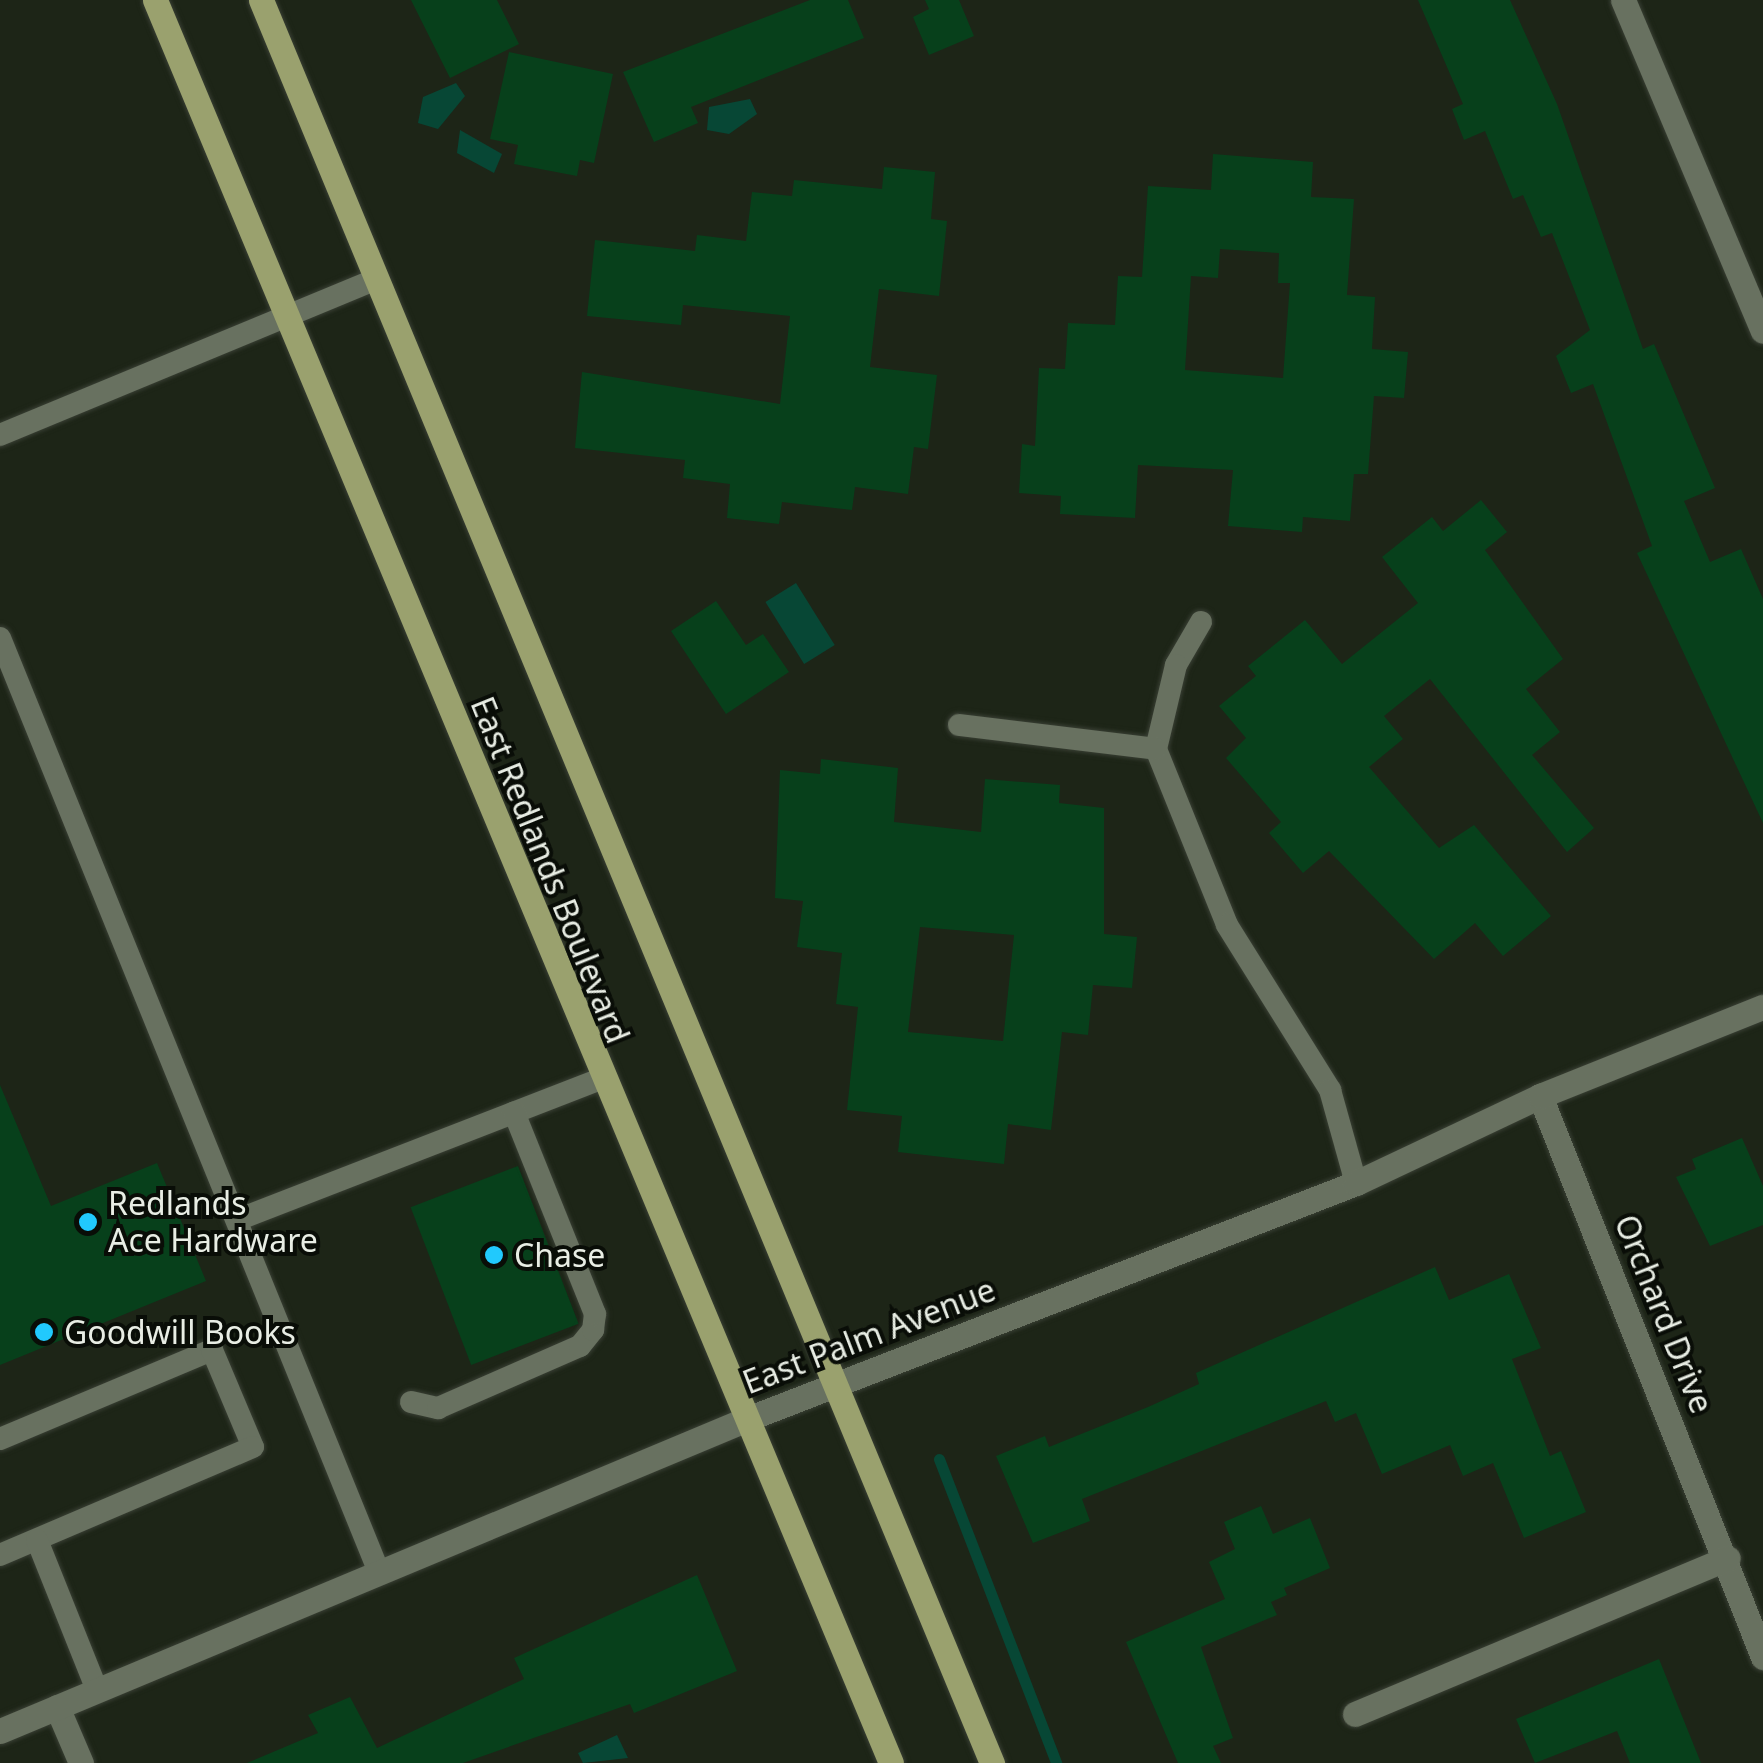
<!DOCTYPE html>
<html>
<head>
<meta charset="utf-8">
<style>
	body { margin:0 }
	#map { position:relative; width:1763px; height:1763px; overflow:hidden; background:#1d2517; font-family:"Noto Sans",sans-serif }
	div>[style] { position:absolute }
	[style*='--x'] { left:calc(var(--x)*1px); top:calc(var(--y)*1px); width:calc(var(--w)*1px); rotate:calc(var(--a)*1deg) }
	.water>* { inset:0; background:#074735; transform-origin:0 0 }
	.stream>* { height:11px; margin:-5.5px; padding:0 5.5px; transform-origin:5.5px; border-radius:5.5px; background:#074735 }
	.building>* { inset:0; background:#07401b; transform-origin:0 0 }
	.roads { filter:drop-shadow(0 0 2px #393f34) drop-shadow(0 0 2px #393f34) }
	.service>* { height:22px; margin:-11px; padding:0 11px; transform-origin:11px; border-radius:11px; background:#687160 }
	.minor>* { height:25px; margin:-12.5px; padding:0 12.5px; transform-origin:12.5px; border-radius:12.5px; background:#687160 }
	.tertiary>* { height:25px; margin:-12.5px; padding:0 12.5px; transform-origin:12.5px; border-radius:12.5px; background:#687160 }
	.primary>* { height:25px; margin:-12.5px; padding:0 12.5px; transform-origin:12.5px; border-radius:12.5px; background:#9aa16e }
	.dots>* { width:28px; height:28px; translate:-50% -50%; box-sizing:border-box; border:5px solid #090d07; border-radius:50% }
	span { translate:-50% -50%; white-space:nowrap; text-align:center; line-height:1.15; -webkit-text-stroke:8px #090d07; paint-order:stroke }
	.street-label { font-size:32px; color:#e8ede4 }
	.poi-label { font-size:32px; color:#e8ede4 }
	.left { translate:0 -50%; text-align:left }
</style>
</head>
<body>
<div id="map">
	<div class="water">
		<i style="clip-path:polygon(456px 83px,465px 96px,438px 129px,418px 123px,423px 97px)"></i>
		<i style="clip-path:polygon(750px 99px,757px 114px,729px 134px,707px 130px,709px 107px)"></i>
		<i style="clip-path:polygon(460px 130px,502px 154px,494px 173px,457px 153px)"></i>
		<i style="left:796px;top:583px;width:73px;height:36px;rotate:58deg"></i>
		<i style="clip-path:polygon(617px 1735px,628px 1758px,583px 1763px,578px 1753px)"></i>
	</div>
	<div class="stream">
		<i style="--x:939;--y:1459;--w:326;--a:68.9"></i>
	</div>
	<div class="building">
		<i style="clip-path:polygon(411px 0,497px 0,519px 44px,450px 78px)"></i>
		<i style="clip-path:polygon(810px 0,848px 0,864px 38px,691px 107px,698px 123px,654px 142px,623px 72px)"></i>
		<i style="clip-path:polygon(925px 0,959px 0,974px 36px,929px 55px,913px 17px,929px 9px)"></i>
		<i style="clip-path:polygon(1418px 0,1510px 0,1557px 104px,1643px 349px,1654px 344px,1715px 488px,1684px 501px,1710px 562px,1741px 549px,1763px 599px,1763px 823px,1637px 553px,1652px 546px,1593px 384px,1571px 393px,1556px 356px,1590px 330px,1552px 233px,1541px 237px,1523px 195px,1513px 199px,1485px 131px,1464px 140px,1452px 109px,1463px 104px)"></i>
		<i style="clip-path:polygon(509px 52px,613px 74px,594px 163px,580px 160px,577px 176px,514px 164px,518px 145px,490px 139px)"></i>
		<i style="clip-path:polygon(evenodd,1213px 154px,1313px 162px,1311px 197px,1354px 199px,1347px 295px,1375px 297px,1372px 349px,1408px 352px,1404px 398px,1374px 396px,1368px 474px,1354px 474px,1350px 521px,1303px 517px,1302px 532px,1228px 526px,1233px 470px,1138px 465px,1135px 518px,1060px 514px,1061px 496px,1019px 493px,1022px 444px,1035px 446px,1039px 368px,1065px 369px,1068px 323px,1115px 325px,1118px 276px,1142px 277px,1148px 186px,1211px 190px,1213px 154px,1220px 249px,1279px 253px,1278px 283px,1290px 283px,1283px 378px,1185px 370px,1191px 276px,1218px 278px,1220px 249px)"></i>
		<i style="clip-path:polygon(884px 167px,935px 172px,931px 219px,947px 221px,939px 296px,879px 289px,870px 367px,937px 375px,928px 449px,914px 447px,908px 494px,855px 487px,852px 510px,782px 502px,779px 524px,727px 518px,730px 484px,683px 478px,685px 460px,575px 448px,582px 372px,780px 404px,790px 316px,683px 305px,681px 325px,587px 316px,595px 240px,695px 251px,697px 235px,746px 241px,752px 192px,792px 196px,794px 180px,882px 189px)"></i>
		<i style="clip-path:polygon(1481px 500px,1507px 532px,1485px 550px,1563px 659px,1526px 689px,1560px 732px,1532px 755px,1594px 828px,1567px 852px,1430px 679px,1384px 716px,1403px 739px,1369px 767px,1439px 848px,1474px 825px,1551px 916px,1503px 956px,1475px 923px,1434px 959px,1329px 851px,1303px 873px,1269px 833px,1281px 822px,1226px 758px,1246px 738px,1219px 706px,1256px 676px,1248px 666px,1305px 620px,1342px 664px,1418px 603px,1382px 557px,1432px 517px,1443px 531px)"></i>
		<i style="clip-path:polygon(716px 601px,746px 645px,763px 634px,789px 672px,726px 714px,671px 631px)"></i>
		<i style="clip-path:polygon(evenodd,821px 759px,898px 768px,894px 822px,981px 832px,985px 779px,1060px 785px,1059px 803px,1104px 808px,1104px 934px,1137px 937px,1132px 988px,1093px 985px,1088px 1035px,1062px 1032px,1051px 1130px,1008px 1124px,1004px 1164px,898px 1152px,902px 1116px,847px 1110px,858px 1007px,836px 1004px,842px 953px,797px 947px,803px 901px,775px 898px,780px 770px,820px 774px,821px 759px,920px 927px,1014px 935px,1003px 1041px,908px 1032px,920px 927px)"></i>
		<i style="clip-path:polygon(0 1085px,51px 1206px,157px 1163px,206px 1281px,0 1365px)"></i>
		<i style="clip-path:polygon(1742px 1138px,1763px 1186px,1763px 1225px,1710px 1246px,1676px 1177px,1696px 1169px,1692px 1159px)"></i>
		<i style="left:518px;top:1166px;width:169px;height:115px;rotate:69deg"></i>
		<i style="clip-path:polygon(1435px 1267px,1449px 1300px,1509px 1274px,1541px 1348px,1512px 1359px,1550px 1456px,1561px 1451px,1586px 1512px,1524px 1538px,1493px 1463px,1463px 1476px,1450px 1445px,1382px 1474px,1356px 1413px,1335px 1422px,1326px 1401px,1082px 1499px,1090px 1521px,1033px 1543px,996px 1456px,1045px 1436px,1049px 1447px,1148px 1407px,1199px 1384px,1196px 1373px)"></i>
		<i style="clip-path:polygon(1261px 1506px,1273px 1534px,1310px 1518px,1330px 1568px,1284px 1588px,1287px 1595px,1271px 1602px,1277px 1615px,1201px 1647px,1233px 1738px,1213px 1746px,1221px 1763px,1178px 1763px,1126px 1642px,1225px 1599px,1209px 1562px,1235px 1549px,1224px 1522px)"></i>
		<i style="clip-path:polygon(697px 1575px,737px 1671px,634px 1713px,630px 1704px,463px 1763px,247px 1763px,318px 1733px,308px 1715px,350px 1697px,377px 1748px,524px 1679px,514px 1658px)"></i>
		<i style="clip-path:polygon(1659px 1659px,1701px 1763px,1630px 1763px,1617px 1731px,1535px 1763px,1516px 1719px)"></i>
	</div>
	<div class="roads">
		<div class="service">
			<i style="--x:0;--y:435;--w:408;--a:-22.5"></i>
			<i style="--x:1201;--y:622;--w:50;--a:120.2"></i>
			<i style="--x:1176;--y:665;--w:86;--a:103.4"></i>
			<i style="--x:1156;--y:749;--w:190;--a:68"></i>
			<i style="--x:1227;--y:925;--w:195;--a:58"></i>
			<i style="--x:1330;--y:1090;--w:97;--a:74.4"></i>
			<i style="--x:0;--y:638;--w:1006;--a:67.92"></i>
			<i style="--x:959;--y:725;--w:198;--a:6.9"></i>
			<i style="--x:237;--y:1220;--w:390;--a:-21.2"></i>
			<i style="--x:411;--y:1402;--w:28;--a:13"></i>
			<i style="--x:438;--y:1408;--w:155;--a:-23.6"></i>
			<i style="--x:580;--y:1346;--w:21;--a:-51"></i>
			<i style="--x:593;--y:1330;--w:16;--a:-83"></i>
			<i style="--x:595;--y:1314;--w:217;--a:-111.9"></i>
			<i style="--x:0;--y:1439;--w:230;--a:-22.8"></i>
			<i style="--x:212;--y:1350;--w:105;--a:67.1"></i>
			<i style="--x:253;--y:1447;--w:275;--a:156.9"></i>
			<i style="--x:37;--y:1540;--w:162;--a:68.2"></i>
		</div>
		<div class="minor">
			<i style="--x:1623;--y:0;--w:359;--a:67.1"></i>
			<i style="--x:1540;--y:1096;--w:604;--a:68.32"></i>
			<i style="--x:57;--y:1707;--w:61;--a:66.8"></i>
			<i style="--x:1355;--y:1714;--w:404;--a:-22.7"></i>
		</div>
		<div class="tertiary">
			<i style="--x:0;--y:1731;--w:804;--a:-22.67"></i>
			<i style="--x:742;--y:1421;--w:659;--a:-21.19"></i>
			<i style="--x:1356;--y:1183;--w:204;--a:-25.3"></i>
			<i style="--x:1540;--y:1096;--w:240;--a:-21.8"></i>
		</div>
		<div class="primary">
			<i style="--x:155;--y:0;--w:1910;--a:67.34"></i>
			<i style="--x:261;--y:0;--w:1909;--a:67.48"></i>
		</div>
	</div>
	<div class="dots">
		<i style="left:88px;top:1222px;background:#21c9fd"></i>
		<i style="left:494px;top:1255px;background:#21c9fd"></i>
		<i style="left:44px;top:1332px;background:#21c9fd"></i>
	</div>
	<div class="street-label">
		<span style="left:550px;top:870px;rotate:68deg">East Redlands Boulevard</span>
		<span style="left:1664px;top:1314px;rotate:68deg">Orchard Drive</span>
		<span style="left:869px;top:1336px;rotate:-21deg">East Palm Avenue</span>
	</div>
	<div class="poi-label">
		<span class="left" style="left:108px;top:1222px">Redlands<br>Ace Hardware</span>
		<span class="left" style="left:514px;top:1255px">Chase</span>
		<span class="left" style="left:64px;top:1332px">Goodwill Books</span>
	</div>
</div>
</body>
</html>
